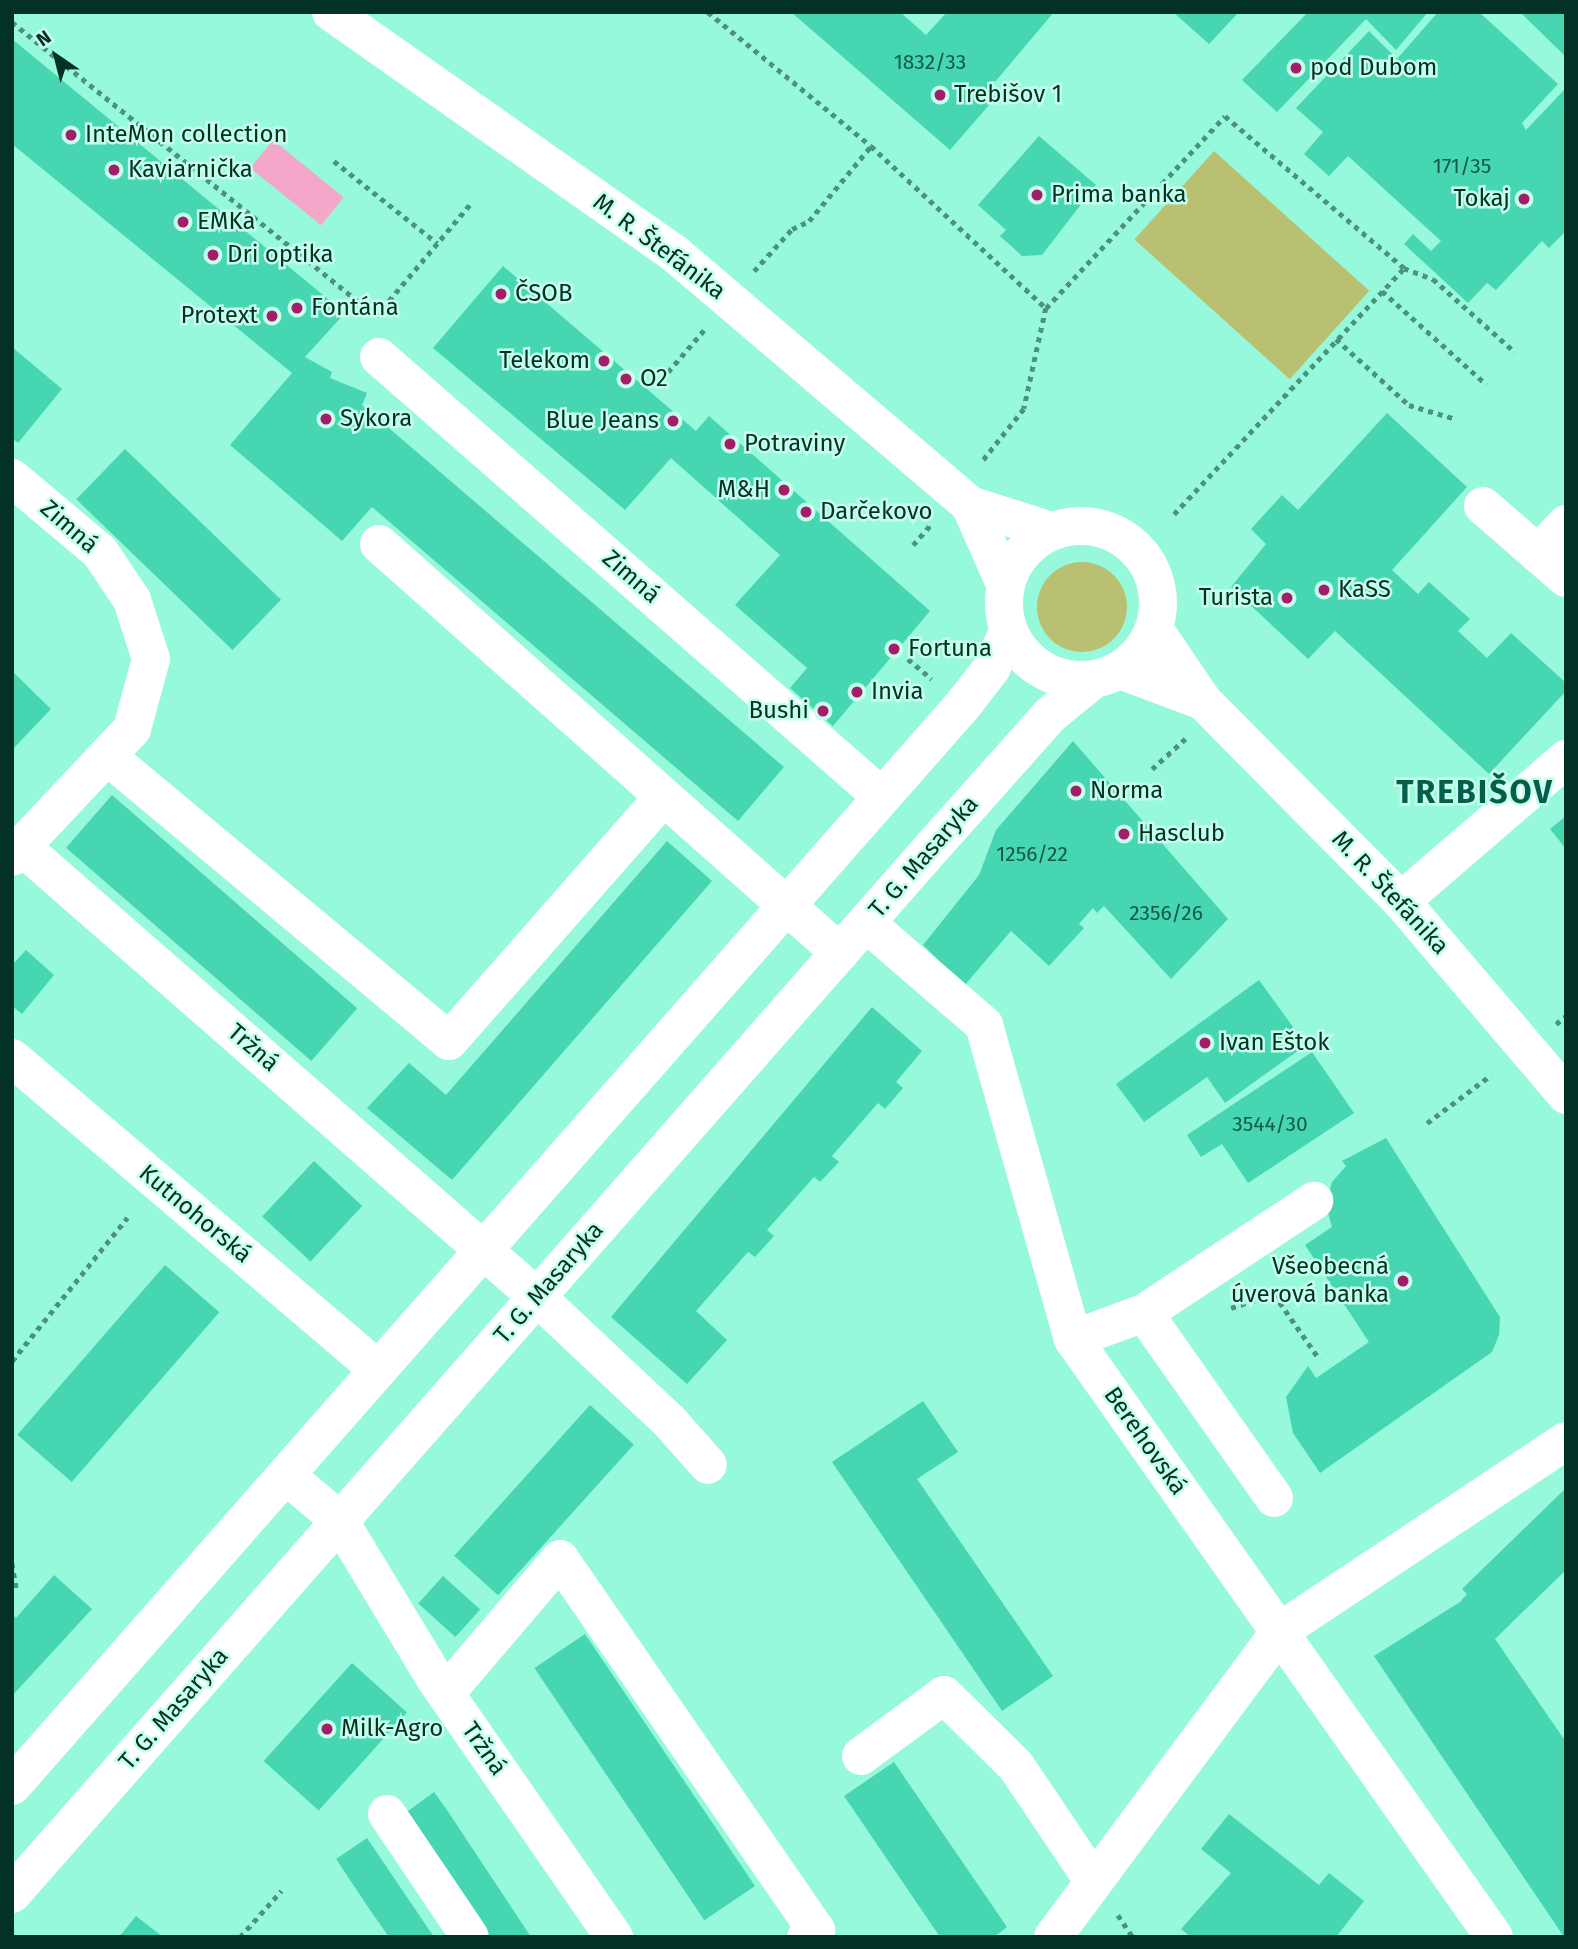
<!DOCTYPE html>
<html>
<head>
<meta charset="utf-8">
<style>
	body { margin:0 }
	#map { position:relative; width:1578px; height:1949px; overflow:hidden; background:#97f9dc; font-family:"Fira Sans",sans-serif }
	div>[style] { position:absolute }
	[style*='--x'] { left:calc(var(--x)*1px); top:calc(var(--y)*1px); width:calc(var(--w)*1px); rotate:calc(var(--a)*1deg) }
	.green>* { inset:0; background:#b9c072; transform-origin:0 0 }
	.round { border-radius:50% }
	.water>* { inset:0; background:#f4a7c8; transform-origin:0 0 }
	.building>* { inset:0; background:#46d6b2; transform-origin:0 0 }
	.path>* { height:4.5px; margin-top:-2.25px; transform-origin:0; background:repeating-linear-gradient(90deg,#4b927f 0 5px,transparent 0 10px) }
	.minor>* { height:38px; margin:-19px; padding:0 19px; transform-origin:19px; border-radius:19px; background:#fff }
	.minor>.ring { margin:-19px; padding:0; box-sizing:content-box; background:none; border:38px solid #fff; border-radius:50% }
	.dots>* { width:19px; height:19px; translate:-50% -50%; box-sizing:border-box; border:4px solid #c6feec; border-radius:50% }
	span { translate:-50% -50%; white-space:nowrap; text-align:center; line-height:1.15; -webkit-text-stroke:5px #c6feec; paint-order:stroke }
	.number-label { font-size:21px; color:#145a49 }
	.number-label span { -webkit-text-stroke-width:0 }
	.poi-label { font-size:24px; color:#033126 }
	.left { translate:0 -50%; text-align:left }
	.right { translate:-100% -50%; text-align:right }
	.street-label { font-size:24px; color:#033126 }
	.district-label { font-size:32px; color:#035e4b; font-weight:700; letter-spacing:2px }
	.frame { position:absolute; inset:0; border:14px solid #033126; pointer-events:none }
	.north { position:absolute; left:21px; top:21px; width:70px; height:70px; -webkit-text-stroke:5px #c6feec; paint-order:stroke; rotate:325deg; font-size:19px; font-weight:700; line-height:28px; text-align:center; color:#033126 }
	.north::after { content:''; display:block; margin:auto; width:24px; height:32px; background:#033126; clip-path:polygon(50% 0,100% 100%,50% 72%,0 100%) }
</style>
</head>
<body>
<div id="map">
	<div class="green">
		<i style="left:1214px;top:151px;width:209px;height:119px;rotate:42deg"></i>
		<i class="round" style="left:1037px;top:562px;width:90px;height:90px"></i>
	</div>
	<div class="water">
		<i style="left:273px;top:140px;width:91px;height:36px;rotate:39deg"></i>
	</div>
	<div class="building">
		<i style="clip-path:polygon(791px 12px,900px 12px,926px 35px,947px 12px,1054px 12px,989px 89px,996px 97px,950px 150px)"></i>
		<i style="clip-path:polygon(1173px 12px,1239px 12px,1209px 44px)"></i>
		<i style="clip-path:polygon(1308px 12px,1428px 12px,1396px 50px,1366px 19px,1277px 112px,1242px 80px)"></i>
		<i style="clip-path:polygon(1438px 12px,1479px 12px,1558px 84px,1522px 123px,1526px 130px,1566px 88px,1566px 231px,1549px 248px,1542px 241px,1496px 290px,1487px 283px,1468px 303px,1404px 244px,1413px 234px,1431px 251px,1441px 241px,1348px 156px,1329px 176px,1304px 154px,1323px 132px,1296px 108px,1369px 31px,1397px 59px)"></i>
		<i style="clip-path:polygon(1520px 12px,1566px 12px,1566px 57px)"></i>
		<i style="clip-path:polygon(12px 39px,345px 313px,305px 357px,332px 372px,330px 378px,367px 393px,362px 405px,784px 767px,738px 821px,372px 507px,342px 541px,230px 445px,292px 373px,12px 144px)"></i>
		<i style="clip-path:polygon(1039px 136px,1096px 185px,1042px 255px,1022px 256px,1000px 236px,1006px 230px,978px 205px)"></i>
		<i style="clip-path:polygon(503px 266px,696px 431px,709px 416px,930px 611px,833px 726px,790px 688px,807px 668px,735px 605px,780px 555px,671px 458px,625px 510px,433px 348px)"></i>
		<i style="clip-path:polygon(12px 347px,62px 389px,18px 443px,12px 438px)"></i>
		<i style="clip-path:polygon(1387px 413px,1467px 487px,1392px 570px,1418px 594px,1429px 582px,1470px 619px,1458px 631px,1487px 658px,1511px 633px,1566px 683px,1566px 691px,1489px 774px,1335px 631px,1308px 659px,1231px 587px,1266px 544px,1251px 529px,1282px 495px,1298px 510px)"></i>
		<i style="left:125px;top:449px;width:217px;height:70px;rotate:44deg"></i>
		<i style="clip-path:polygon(12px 671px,51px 709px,12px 750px)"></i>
		<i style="clip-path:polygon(1073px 741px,1228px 919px,1171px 979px,1104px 906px,1097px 913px,1093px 908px,1079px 924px,1084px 928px,1049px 966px,1011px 931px,964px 986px,923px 945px,979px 875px,996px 830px)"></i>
		<i style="left:112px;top:795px;width:325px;height:70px;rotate:41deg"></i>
		<i style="clip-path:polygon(1566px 816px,1566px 849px,1550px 829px)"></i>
		<i style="clip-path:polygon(667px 841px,712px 881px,452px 1180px,367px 1108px,409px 1063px,446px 1095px)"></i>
		<i style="clip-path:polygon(26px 950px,54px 975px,22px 1014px,12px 1006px,12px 965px)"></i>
		<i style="clip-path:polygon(1259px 980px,1306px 1045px,1225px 1103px,1207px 1077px,1144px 1122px,1116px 1084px)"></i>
		<i style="clip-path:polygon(872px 1007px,922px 1051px,896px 1082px,903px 1088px,885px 1109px,878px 1103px,832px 1156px,839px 1162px,820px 1182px,814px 1177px,767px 1230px,774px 1236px,765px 1246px,755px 1257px,748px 1252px,696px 1311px,727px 1340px,687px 1384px,611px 1317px)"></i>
		<i style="clip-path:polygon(1312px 1052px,1354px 1113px,1248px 1183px,1222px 1144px,1201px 1157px,1187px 1135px)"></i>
		<i style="clip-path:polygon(1386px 1138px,1500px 1317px,1499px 1335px,1492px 1352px,1320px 1473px,1293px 1433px,1286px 1397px,1308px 1366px,1316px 1378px,1369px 1342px,1305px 1245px,1332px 1227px,1326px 1205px,1332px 1182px,1346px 1166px,1342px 1161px)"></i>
		<i style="left:314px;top:1161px;width:66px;height:76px;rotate:43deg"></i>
		<i style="left:165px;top:1265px;width:72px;height:225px;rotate:41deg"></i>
		<i style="clip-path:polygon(923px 1401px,958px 1452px,917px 1479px,1053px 1676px,1002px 1711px,832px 1462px)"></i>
		<i style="left:590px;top:1405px;width:59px;height:203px;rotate:42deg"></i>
		<i style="clip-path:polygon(1566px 1488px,1566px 1570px,1495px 1639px,1566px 1742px,1564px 1937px,1374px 1656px,1460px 1602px,1467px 1594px,1462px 1589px)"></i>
		<i style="clip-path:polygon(54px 1575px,92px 1609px,12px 1696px,12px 1614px,16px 1618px)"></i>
		<i style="left:443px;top:1576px;width:50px;height:37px;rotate:42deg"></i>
		<i style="left:585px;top:1634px;width:304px;height:61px;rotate:56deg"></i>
		<i style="left:352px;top:1663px;width:74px;height:132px;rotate:42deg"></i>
		<i style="clip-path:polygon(894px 1762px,1007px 1927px,994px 1937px,940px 1937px,844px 1796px)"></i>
		<i style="clip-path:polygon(434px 1792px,447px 1810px,531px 1937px,486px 1937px,404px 1814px)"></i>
		<i style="clip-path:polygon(1229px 1814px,1319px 1885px,1329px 1873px,1364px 1901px,1336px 1937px,1191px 1937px,1181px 1929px,1231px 1873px,1201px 1849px)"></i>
		<i style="clip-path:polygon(367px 1838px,413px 1906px,434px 1937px,389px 1937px,370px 1910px,336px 1859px)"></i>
		<i style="clip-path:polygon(136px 1916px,163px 1937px,119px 1937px)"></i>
	</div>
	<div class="path">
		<i style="--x:708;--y:12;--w:211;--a:39.4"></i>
		<i style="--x:871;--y:146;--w:238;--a:42.8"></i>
		<i style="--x:1046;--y:308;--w:103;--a:102.3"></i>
		<i style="--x:1024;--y:409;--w:69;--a:128.5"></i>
		<i style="--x:12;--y:22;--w:468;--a:38.9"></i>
		<i style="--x:376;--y:316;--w:148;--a:-49.9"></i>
		<i style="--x:334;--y:161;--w:132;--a:38.5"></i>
		<i style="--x:754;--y:271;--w:57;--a:-47.9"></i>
		<i style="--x:792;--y:229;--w:19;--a:-25"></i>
		<i style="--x:809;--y:221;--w:97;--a:-50.4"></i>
		<i style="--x:1382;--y:291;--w:140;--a:41.8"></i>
		<i style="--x:1046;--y:308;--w:262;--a:-47"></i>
		<i style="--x:1225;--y:116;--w:235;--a:40.3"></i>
		<i style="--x:1336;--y:339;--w:98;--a:42.1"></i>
		<i style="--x:1409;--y:405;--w:46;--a:16.5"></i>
		<i style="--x:668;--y:372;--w:55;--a:-49.4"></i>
		<i style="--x:1174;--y:514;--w:337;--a:-46.9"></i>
		<i style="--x:1404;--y:268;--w:31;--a:21"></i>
		<i style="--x:1433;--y:279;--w:110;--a:41.7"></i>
		<i style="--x:913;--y:545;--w:28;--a:-49"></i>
		<i style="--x:908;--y:659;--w:31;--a:40"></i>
		<i style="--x:1152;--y:769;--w:45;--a:-42.3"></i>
		<i style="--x:1556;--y:1024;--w:13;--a:-39"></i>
		<i style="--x:1427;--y:1123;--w:80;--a:-36.9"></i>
		<i style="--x:1231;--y:1308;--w:45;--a:-18"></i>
		<i style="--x:1274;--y:1294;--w:80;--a:55.1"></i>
		<i style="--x:12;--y:1361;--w:184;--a:-51.2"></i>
		<i style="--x:12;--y:1563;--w:28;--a:80"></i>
		<i style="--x:1118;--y:1915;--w:27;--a:56"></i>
		<i style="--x:240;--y:1937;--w:62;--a:-48.3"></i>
	</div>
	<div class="minor">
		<i style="--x:331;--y:12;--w:419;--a:35.1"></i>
		<i style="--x:674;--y:253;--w:389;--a:40.4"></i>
		<i style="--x:970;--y:505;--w:85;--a:17.8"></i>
		<i style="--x:379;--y:357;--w:668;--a:41.18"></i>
		<i style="--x:12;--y:478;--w:115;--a:40.1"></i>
		<i style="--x:100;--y:552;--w:58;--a:56.3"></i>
		<i style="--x:132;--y:600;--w:62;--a:72.1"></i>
		<i style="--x:151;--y:659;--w:73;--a:105.2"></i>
		<i style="--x:132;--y:729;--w:175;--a:133.2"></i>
		<i style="--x:970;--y:505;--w:86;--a:66.1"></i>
		<i style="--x:1483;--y:506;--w:110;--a:40.9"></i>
		<i class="ring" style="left:1004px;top:526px;width:116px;height:116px"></i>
		<i style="--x:379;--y:544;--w:616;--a:41.58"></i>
		<i style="--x:1538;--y:554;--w:41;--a:-47"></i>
		<i style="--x:1154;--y:629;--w:87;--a:55.8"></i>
		<i style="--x:1203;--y:701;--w:281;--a:45.3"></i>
		<i style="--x:1401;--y:901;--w:255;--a:49.6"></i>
		<i style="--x:1120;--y:670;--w:89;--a:20.5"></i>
		<i style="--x:107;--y:756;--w:445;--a:39.8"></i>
		<i style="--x:449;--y:1041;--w:325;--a:-48.7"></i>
		<i style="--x:22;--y:847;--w:684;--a:41.15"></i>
		<i style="--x:537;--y:1297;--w:183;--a:43.2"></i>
		<i style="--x:670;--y:1422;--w:57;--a:48.5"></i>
		<i style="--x:1401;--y:901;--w:218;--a:-40.7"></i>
		<i style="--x:866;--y:923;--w:156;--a:40.8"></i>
		<i style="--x:984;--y:1025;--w:326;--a:74.2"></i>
		<i style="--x:1073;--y:1339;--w:731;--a:54.85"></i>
		<i style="--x:12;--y:1058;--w:481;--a:40.4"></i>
		<i style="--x:1144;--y:1313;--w:226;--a:54.9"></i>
		<i style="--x:1073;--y:1339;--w:76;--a:-20.1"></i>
		<i style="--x:1144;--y:1313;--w:204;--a:-33.4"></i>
		<i style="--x:288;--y:1477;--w:67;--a:40.1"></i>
		<i style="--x:339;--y:1520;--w:187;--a:58.8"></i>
		<i style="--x:436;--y:1680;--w:313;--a:55.3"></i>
		<i style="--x:446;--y:1693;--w:176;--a:-49.6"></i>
		<i style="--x:560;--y:1559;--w:451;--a:55.4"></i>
		<i style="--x:816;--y:1930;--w:12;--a:145"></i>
		<i style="--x:861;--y:1756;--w:103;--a:-36.3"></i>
		<i style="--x:944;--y:1695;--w:101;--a:44.6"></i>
		<i style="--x:1016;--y:1766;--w:136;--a:56.1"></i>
		<i style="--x:12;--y:1786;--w:1440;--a:-48.66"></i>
		<i style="--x:963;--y:705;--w:46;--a:-52.1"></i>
		<i style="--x:991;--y:669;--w:41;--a:-65.3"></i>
		<i style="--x:387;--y:1814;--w:148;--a:56"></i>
		<i style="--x:12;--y:1894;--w:1399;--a:-48.68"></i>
		<i style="--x:936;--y:843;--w:171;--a:-48.3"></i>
		<i style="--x:1050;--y:715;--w:55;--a:-39.1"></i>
		<i style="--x:1053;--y:1937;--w:381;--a:-53.4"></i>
		<i style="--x:1280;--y:1631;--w:343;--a:-33.6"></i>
	</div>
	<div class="dots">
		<i style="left:1296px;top:68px;background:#a41d68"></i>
		<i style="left:940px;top:95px;background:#a41d68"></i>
		<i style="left:71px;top:135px;background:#a41d68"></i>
		<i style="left:114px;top:170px;background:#a41d68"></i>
		<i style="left:1037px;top:195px;background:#a41d68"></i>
		<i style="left:1524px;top:199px;background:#a41d68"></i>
		<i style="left:183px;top:222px;background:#a41d68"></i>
		<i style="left:213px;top:255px;background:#a41d68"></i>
		<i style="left:501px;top:294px;background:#a41d68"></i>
		<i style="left:297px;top:308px;background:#a41d68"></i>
		<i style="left:272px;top:316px;background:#a41d68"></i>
		<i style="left:604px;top:361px;background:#a41d68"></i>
		<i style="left:626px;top:379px;background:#a41d68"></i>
		<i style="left:326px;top:419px;background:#a41d68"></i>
		<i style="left:673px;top:421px;background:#a41d68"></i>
		<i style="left:730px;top:444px;background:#a41d68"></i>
		<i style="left:784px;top:490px;background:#a41d68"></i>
		<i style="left:806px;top:512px;background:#a41d68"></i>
		<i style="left:1324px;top:590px;background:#a41d68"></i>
		<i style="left:1287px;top:598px;background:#a41d68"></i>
		<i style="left:894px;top:649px;background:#a41d68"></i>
		<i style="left:857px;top:692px;background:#a41d68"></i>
		<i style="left:823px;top:711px;background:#a41d68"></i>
		<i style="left:1076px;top:791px;background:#a41d68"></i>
		<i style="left:1124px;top:834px;background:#a41d68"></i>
		<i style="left:1205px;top:1043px;background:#a41d68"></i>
		<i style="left:1403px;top:1281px;background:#a41d68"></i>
		<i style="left:327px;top:1729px;background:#a41d68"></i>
	</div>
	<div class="number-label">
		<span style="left:930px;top:62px">1832/33</span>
		<span style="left:1462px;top:166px">171/35</span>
		<span style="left:1032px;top:854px">1256/22</span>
		<span style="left:1166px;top:913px">2356/26</span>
		<span style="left:1270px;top:1124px">3544/30</span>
	</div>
	<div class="poi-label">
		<span class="left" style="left:1310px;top:68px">pod Dubom</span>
		<span class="left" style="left:954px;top:95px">Trebišov 1</span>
		<span class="left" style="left:85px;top:135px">InteMon collection</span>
		<span class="left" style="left:128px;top:170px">Kaviarnička</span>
		<span class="left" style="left:1051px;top:195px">Prima banka</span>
		<span class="right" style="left:1510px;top:199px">Tokaj</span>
		<span class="left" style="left:197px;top:222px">EMKa</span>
		<span class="left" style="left:227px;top:255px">Dri optika</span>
		<span class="left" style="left:515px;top:294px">ČSOB</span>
		<span class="left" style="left:311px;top:308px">Fontána</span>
		<span class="right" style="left:258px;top:316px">Protext</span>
		<span class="right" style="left:590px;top:361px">Telekom</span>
		<span class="left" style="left:640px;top:379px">O2</span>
		<span class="left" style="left:340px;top:419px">Sykora</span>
		<span class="right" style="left:659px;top:421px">Blue Jeans</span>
		<span class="left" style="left:744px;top:444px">Potraviny</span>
		<span class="right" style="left:770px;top:490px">M&amp;H</span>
		<span class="left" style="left:820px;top:512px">Darčekovo</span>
		<span class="left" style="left:1338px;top:590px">KaSS</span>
		<span class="right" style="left:1273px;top:598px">Turista</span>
		<span class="left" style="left:908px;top:649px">Fortuna</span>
		<span class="left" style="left:871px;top:692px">Invia</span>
		<span class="right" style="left:809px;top:711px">Bushi</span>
		<span class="left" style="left:1090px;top:791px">Norma</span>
		<span class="left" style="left:1138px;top:834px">Hasclub</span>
		<span class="left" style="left:1219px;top:1043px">Ivan Eštok</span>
		<span class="right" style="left:1389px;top:1281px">Všeobecná<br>úverová banka</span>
		<span class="left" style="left:341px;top:1729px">Milk-Agro</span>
	</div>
	<div class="street-label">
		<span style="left:659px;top:247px;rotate:37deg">M. R. Štefánika</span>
		<span style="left:69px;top:527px;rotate:41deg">Zimná</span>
		<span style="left:631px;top:577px;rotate:41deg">Zimná</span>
		<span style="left:924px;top:857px;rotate:-49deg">T. G. Masaryka</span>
		<span style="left:1390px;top:893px;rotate:47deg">M. R. Štefánika</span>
		<span style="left:253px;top:1048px;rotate:41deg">Tržná</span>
		<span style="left:195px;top:1214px;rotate:40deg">Kutnohorská</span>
		<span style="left:549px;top:1283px;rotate:-49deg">T. G. Masaryka</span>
		<span style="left:1145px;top:1441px;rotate:55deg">Berehovská</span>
		<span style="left:174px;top:1709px;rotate:-49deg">T. G. Masaryka</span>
		<span style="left:484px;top:1749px;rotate:55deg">Tržná</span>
	</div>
	<div class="district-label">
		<span style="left:1475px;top:792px">TREBIŠOV</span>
	</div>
	<div class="frame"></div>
	<div class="north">N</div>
</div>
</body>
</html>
